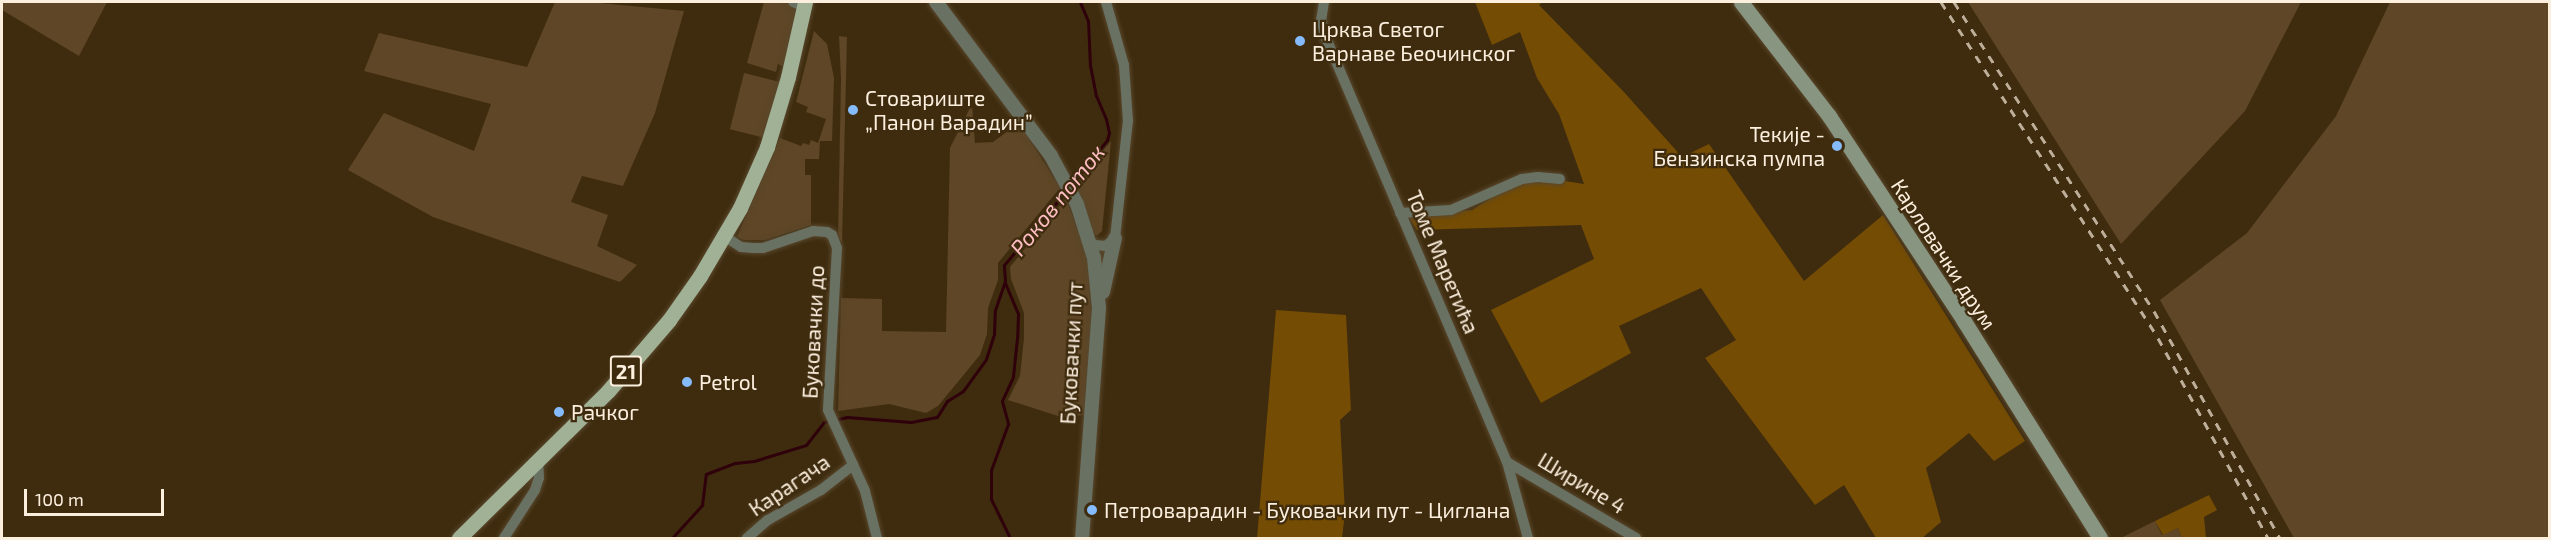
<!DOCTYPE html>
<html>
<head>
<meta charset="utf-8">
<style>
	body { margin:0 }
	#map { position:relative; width:2551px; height:540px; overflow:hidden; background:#3f2c0f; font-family:"Exo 2",sans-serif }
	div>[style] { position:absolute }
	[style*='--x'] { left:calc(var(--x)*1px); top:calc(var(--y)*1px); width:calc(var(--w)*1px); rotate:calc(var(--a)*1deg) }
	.green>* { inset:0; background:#5e4626; transform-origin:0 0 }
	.forest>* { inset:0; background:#744c04 }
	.stream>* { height:3px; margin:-1.5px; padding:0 1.5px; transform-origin:1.5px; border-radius:1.5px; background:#2f010b }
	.roads { filter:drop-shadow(0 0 2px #59472c) drop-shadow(0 0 2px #59472c) }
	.minor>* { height:10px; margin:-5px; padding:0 5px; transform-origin:5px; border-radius:5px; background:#697163 }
	.tertiary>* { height:14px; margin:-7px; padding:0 7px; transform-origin:7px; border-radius:7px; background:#697163 }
	.secondary>* { height:15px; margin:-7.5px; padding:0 7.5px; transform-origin:7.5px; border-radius:7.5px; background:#889580 }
	.primary>* { height:15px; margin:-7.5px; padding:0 7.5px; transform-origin:7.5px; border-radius:7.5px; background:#a0b196 }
	.rail>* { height:3px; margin-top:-1.5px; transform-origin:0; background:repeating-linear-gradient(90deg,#beaf9a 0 8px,transparent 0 16px) }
	.dots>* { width:16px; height:16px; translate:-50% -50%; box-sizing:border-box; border:3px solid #3f2c0f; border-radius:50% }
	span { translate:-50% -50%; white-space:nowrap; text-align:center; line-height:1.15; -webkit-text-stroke:4.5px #3f2c0f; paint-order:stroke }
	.shield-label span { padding:2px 4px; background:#3f2c0f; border:2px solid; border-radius:4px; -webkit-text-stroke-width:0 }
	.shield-label { font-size:20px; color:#fcefde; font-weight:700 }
	.poi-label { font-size:21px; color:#fcefde }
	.left { translate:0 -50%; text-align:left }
	.right { translate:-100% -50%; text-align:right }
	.street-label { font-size:21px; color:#fcefde }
	.water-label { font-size:22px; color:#febec3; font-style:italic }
	.frame { position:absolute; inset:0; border:3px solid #fcefde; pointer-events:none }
	.scale { position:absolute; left:24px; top:489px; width:140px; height:27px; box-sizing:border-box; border:3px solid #fcefde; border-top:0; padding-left:8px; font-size:18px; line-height:21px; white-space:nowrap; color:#fcefde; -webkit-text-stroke:4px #3f2c0f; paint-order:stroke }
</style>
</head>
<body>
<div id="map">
	<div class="green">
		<i style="clip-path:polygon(2px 2px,107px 2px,79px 56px,2px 10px)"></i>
		<i style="clip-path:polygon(555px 2px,589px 2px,684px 11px,655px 113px,623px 186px,582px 176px,571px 202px,608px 215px,597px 246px,637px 265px,620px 282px,433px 217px,348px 170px,384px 113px,474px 151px,491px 104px,364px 71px,379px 33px,527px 67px)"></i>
		<i style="clip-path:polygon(764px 2px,785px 2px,803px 14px,786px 68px,778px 64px,776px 72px,747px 63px)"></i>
		<i style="clip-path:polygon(1968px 2px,2301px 2px,2245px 111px,2121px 244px)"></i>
		<i style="clip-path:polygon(2390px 2px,2549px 2px,2549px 538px,2294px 538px,2160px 300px,2247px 233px,2336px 116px)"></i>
		<i style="clip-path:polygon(814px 31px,827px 44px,834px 78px,832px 141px,820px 141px,819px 159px,805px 159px,805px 175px,811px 175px,811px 225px,765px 240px,744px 240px,737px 237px,780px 138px,801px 146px,803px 143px,809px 145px,811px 140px,818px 143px,826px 119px,806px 112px,808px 107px,796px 102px)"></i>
		<i style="clip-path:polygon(839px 36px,847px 37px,842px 243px,838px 237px,841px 79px)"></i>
		<i style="left:744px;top:73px;width:42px;height:58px;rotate:14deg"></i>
		<i style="clip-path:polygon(972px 104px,975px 143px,993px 142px,1019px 123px,1060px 188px,998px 263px,998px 280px,988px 308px,987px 334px,980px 355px,938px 406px,926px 413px,889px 404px,838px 411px,841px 298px,882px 299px,882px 331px,946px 332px,950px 148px)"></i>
		<i style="clip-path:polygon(1111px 141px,1102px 231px,1098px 235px,1092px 235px,1074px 185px)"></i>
		<i style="clip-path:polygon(1066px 198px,1088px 259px,1093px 307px,1085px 415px,1061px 417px,1008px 400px,1020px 376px,1024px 338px,1024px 313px,1011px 279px,1010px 267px)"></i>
		<i style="clip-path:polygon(2155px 521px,2162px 535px,2178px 528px,2182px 538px,2121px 538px)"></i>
	</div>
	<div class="forest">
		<i style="clip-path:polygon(1475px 2px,1542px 2px,1539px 5px,1623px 91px,1682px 157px,1709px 144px,1804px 281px,1883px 215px,2025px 441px,1994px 461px,1969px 433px,1926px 468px,1941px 522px,1922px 538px,1876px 538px,1844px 485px,1815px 505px,1705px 358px,1736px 340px,1701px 288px,1619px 326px,1631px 353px,1541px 403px,1491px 310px,1594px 259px,1581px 225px,1417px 230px,1407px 215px,1472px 210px,1512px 185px,1559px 180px,1584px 184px,1559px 114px,1537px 78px,1520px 32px,1492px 45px)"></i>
		<i style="clip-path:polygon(1276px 310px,1346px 315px,1351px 410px,1340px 420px,1345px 513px,1342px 538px,1257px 538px)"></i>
		<i style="clip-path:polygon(2209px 495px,2217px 510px,2204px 517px,2206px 538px,2182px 538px,2178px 528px,2163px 535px,2155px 521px)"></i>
	</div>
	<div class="stream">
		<i style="--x:1072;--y:184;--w:56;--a:-51.5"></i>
		<i style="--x:1107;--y:140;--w:7;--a:-74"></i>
		<i style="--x:1109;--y:133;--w:14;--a:-102"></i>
		<i style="--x:1106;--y:119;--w:25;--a:-113"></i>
		<i style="--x:1096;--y:96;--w:31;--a:-101"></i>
		<i style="--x:1090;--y:66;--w:45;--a:-92.5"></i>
		<i style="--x:1088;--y:21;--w:21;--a:-113"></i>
		<i style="--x:1005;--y:283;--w:34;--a:67"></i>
		<i style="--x:1018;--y:314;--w:24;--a:92"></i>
		<i style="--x:1017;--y:338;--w:39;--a:96"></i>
		<i style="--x:1013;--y:377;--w:26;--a:115"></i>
		<i style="--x:1002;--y:401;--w:24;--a:75"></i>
		<i style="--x:1008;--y:424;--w:49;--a:110.3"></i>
		<i style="--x:991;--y:470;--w:29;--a:90"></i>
		<i style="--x:991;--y:499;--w:43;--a:64"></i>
		<i style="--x:672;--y:538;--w:45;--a:-47.7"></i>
		<i style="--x:702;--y:505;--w:31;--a:-83"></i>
		<i style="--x:706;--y:474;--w:31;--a:-21"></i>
		<i style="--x:735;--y:463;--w:19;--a:-6"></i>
		<i style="--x:754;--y:461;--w:54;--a:-17.1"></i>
		<i style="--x:806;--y:445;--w:29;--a:-52"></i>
		<i style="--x:824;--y:422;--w:24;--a:-12"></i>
		<i style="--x:847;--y:417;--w:64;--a:4.5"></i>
		<i style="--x:911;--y:422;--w:26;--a:-11"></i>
		<i style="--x:937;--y:417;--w:19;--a:-58"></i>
		<i style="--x:947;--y:401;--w:19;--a:-32"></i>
		<i style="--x:963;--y:391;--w:39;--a:-54"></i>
		<i style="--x:986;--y:359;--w:26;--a:-72"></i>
		<i style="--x:994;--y:334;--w:24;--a:-88"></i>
		<i style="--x:995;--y:310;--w:31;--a:-71"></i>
		<i style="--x:1005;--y:281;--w:16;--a:-94"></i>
		<i style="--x:1004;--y:265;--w:97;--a:-50"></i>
	</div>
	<div class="roads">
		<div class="minor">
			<i style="--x:793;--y:2;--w:12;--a:24"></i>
			<i style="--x:1324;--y:2;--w:18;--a:99"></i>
			<i style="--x:1321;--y:20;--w:19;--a:74"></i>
			<i style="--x:1326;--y:38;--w:461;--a:66.9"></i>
			<i style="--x:1507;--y:462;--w:79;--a:74.6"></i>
			<i style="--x:1400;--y:213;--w:51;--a:-3.4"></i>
			<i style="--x:1451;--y:210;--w:77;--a:-23.6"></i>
			<i style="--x:1522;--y:179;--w:16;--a:-7"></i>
			<i style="--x:1538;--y:177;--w:22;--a:5"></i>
			<i style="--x:724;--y:236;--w:20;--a:33"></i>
			<i style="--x:741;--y:247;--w:12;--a:5"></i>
			<i style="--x:753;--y:248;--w:10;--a:0"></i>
			<i style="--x:763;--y:248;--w:53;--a:-18.8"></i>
			<i style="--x:813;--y:231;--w:14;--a:4"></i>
			<i style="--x:827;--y:232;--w:6;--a:31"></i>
			<i style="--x:832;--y:235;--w:14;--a:69"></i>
			<i style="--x:837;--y:248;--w:162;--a:93.2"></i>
			<i style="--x:828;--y:410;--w:89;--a:65.4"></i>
			<i style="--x:865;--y:491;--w:49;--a:75.7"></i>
			<i style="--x:1089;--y:241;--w:7;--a:34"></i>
			<i style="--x:1095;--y:245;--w:11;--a:5"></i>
			<i style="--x:1106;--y:246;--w:12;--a:-42"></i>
			<i style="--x:1115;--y:238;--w:118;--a:-83.7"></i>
			<i style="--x:1128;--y:121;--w:56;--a:-94.1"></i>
			<i style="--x:1124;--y:65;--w:66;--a:-105.9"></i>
			<i style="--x:1507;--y:462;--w:150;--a:30.5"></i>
			<i style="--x:504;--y:538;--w:57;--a:-57.1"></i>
			<i style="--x:535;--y:490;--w:13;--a:-72"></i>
			<i style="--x:539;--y:478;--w:19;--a:-93"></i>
			<i style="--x:747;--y:538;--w:28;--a:-41"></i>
			<i style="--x:768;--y:520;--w:61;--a:-29.5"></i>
			<i style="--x:821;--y:490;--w:41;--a:-38"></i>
		</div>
		<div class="tertiary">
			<i style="--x:936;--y:2;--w:192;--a:53.2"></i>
			<i style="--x:1051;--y:156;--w:55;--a:61.6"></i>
			<i style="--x:1077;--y:204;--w:57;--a:72.5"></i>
			<i style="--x:1094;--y:258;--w:50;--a:84.3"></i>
			<i style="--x:1099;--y:308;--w:231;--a:94.2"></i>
			<i style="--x:1103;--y:292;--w:55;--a:-77.5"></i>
		</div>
		<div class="secondary">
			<i style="--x:1741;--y:2;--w:144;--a:52.3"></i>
			<i style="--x:1829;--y:116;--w:245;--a:56.6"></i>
			<i style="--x:1964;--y:321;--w:256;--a:57.9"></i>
		</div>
		<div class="primary">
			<i style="--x:459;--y:538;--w:209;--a:-44.6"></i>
			<i style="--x:608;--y:391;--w:94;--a:-49.3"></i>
			<i style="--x:669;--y:320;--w:54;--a:-54.8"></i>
			<i style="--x:700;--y:276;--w:79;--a:-59.5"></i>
			<i style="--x:740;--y:208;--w:67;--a:-66.1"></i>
			<i style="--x:767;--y:147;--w:73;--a:-73.3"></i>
			<i style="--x:788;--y:77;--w:77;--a:-77.2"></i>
		</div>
	</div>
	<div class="rail">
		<i style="--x:1941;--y:2;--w:400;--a:57.1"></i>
		<i style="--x:2158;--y:338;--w:228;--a:61.2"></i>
		<i style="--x:1954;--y:2;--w:368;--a:57.1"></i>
		<i style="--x:2154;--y:311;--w:260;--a:61"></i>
	</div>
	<div class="dots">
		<i style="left:1300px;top:41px;background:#85bbfb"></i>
		<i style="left:853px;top:110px;background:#85bbfb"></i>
		<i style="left:1837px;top:146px;background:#85bbfb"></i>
		<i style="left:687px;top:382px;background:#85bbfb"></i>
		<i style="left:559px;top:412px;background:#85bbfb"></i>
		<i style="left:1092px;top:510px;background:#85bbfb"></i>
	</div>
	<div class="shield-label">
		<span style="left:626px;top:371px">21</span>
	</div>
	<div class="poi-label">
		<span class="left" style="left:1312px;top:41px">Црква Светог<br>Варнаве Беочинског</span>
		<span class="left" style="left:865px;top:110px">Стовариште<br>„Панон Варадин”</span>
		<span class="right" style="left:1825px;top:146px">Текије -<br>Бензинска пумпа</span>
		<span class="left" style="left:699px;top:382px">Petrol</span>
		<span class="left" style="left:571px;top:412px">Рачког</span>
		<span class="left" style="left:1104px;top:510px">Петроварадин - Буковачки пут - Циглана</span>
	</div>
	<div class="street-label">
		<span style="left:1944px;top:254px;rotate:57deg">Карловачки друм</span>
		<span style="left:1443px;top:262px;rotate:67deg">Томе Маретића</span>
		<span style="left:813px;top:332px;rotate:-87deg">Буковачки до</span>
		<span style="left:1071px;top:353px;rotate:-87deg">Буковачки пут</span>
		<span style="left:1582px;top:483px;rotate:31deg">Ширине 4</span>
		<span style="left:789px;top:485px;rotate:-34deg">Карагача</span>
	</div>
	<div class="water-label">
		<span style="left:1057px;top:200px;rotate:-51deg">Роков поток</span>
	</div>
	<div class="frame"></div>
	<div class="scale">100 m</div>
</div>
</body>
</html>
